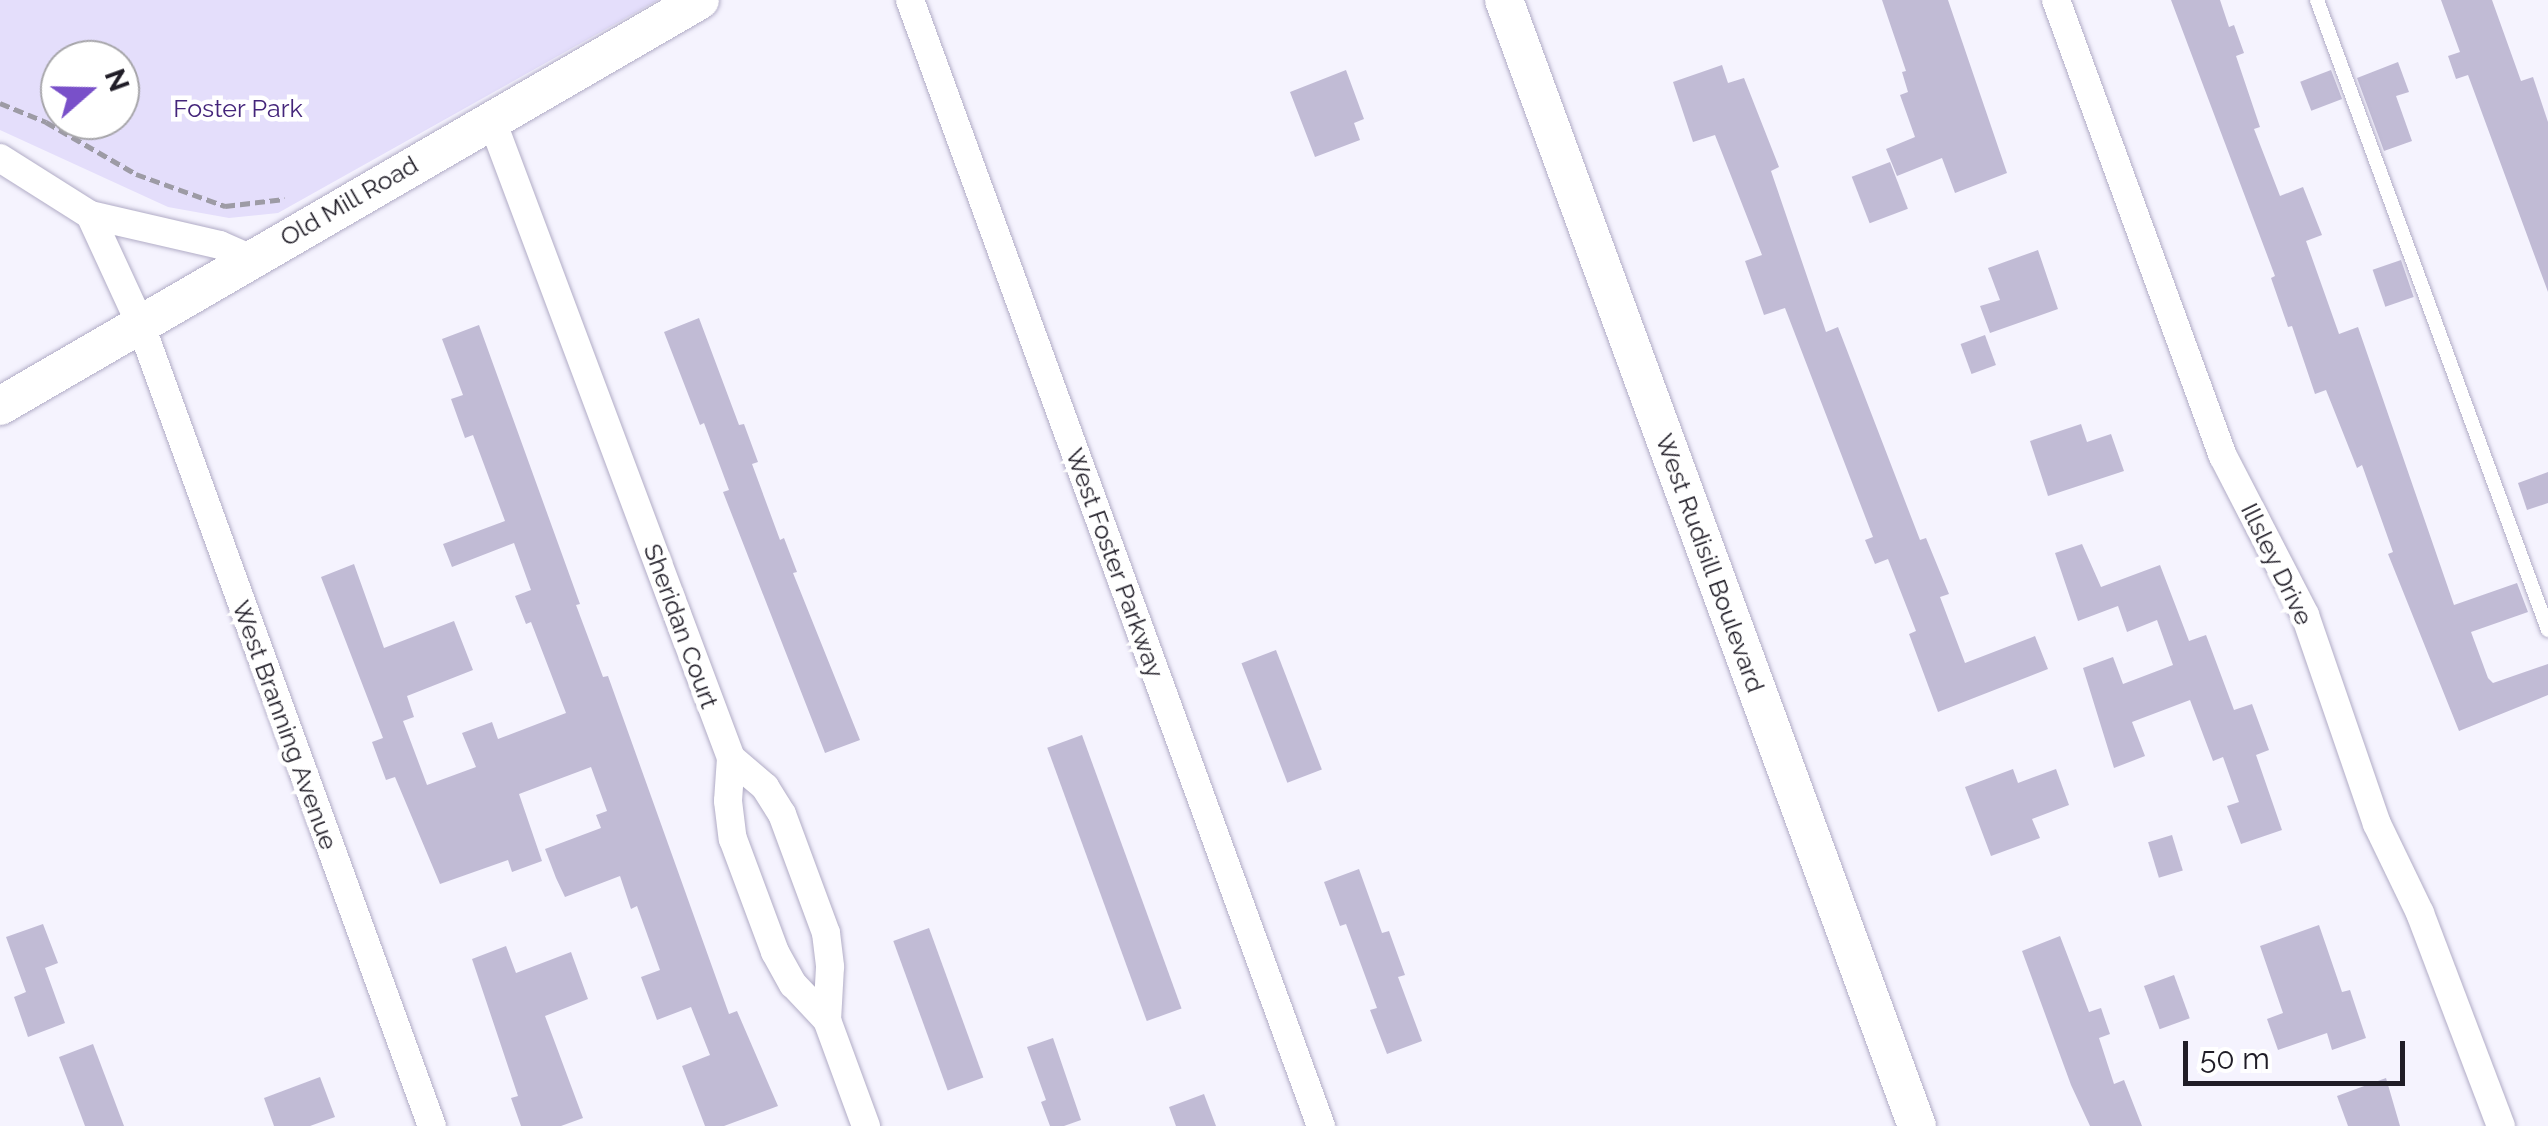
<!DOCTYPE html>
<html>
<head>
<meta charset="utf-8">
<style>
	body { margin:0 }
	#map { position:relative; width:2548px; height:1126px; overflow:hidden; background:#f5f3fe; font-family:Raleway,sans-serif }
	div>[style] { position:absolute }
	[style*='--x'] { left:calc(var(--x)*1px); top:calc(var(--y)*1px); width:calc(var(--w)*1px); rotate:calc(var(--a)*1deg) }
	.green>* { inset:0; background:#e4defb }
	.building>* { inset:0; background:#c1bbd5; transform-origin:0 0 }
	.path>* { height:5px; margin-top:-2.5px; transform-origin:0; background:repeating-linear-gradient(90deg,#9d9ba5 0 10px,transparent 0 15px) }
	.roads { filter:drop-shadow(0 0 2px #b1acc6) drop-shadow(0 0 2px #b1acc6) }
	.lane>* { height:14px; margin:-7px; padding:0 7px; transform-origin:7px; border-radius:7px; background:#fff }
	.street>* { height:28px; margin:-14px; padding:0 14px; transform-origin:14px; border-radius:14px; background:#fff }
	.secondary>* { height:38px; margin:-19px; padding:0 19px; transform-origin:19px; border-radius:19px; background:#fff }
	span { translate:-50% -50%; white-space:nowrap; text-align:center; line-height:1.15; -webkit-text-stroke:9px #fff; paint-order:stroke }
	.park-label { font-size:25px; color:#44257a }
	.street-label { font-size:25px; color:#201d27 }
	.north { position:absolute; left:40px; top:40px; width:100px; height:100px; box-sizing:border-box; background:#fff; border:2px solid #a6a5a9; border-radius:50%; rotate:70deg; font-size:28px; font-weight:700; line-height:40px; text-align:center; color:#201d27 }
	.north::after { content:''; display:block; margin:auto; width:35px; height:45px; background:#7950c9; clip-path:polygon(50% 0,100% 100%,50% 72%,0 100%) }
	.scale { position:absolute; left:2183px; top:1041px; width:222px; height:45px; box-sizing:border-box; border:5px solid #201d27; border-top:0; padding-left:12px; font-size:30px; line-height:35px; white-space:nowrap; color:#201d27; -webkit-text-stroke:8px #fff; paint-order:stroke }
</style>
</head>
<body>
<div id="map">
	<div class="green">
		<i style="clip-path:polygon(evenodd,0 0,658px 0,278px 213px,229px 218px,168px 207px,0 130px,0 0,60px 60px,120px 60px,120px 120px,60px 120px,60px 60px)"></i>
	</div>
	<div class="building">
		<i style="clip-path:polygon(1882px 0,1948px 0,2007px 173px,1955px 193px,1942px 158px,1897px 176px,1886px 149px,1915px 137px,1900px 95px,1908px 92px,1902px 72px,1906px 71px)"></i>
		<i style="clip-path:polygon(2171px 0,2220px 0,2229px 27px,2234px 25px,2244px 53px,2236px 56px,2260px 127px,2254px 129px,2280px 196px,2303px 187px,2322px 235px,2306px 241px,2339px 334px,2358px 327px,2454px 605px,2517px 583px,2528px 612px,2471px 632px,2488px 678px,2493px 683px,2548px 664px,2548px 695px,2459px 731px,2388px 554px,2393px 552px,2362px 465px,2357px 468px,2326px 390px,2315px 394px,2292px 326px,2288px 327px,2271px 278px,2275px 276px)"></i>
		<i style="clip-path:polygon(2441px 0,2492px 0,2521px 81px,2533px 77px,2548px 122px,2548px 292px,2468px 75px,2456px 79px,2448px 56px,2460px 52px)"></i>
		<i style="clip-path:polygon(2398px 62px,2409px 92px,2396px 96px,2412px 141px,2384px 151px,2357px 78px)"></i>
		<i style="clip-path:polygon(1722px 65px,1728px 83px,1744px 78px,1779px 167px,1771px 171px,1826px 332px,1838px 327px,1920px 540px,1926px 538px,1949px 594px,1940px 597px,1965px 663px,2035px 636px,2048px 669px,1938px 712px,1909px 634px,1916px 631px,1888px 559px,1875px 564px,1865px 540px,1873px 537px,1785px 308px,1764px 315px,1745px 261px,1762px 255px,1715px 135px,1693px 142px,1673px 82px)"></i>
		<i style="clip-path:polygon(1346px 70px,1364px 119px,1354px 123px,1360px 140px,1315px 157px,1290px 92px)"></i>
		<i style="left:2331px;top:70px;width:31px;height:33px;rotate:69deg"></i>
		<i style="left:1890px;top:162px;width:50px;height:41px;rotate:69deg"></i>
		<i style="clip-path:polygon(2038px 250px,2058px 309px,1990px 333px,1980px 306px,2000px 300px,1988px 268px)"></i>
		<i style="left:2401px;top:260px;width:39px;height:30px;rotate:71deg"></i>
		<i style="clip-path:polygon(699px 318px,739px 425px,744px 424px,758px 462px,752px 464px,780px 540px,784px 538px,797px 572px,793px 573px,860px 740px,825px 753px,723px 492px,729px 490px,704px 423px,700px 425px,664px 332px)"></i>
		<i style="clip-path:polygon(479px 325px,580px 604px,576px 605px,603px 677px,608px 676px,729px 1014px,737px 1011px,778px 1106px,724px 1126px,705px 1126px,682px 1066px,710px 1055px,691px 1007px,657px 1020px,641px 977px,660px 970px,637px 906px,631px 909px,620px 876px,565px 897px,556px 878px,545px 849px,601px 828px,596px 815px,607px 811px,591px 767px,519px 794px,542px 861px,512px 872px,508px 860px,440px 884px,395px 777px,386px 780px,372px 742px,383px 738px,321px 577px,354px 564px,384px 648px,454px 621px,473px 670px,407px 696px,414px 717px,403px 721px,427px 785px,476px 767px,462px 733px,492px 722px,498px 739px,566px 713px,531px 622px,526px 624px,515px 596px,531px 590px,514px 543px,452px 567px,443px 544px,505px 521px,473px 435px,465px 438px,451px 399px,463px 395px,442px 339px)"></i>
		<i style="left:1985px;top:335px;width:32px;height:26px;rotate:70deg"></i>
		<i style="clip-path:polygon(2081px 424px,2087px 442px,2111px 434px,2124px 471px,2048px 496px,2030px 441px)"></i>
		<i style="clip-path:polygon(2548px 472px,2548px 503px,2527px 510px,2518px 483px)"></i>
		<i style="clip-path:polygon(2082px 544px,2101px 587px,2160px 565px,2189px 641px,2206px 635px,2234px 710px,2252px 704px,2269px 750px,2256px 755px,2282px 830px,2241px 844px,2227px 806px,2239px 802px,2223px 757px,2213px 761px,2190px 700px,2132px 722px,2145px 756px,2114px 768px,2083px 668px,2113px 657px,2123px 684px,2173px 665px,2157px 620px,2127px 632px,2118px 606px,2078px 621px,2055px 553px)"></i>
		<i style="left:1276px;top:650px;width:128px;height:37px;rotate:69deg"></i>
		<i style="left:1082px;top:735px;width:291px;height:37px;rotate:70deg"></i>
		<i style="clip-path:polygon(2013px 769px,2018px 783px,2056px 769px,2069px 805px,2032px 819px,2040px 838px,1991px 856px,1965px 787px)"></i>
		<i style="left:2172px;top:835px;width:37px;height:25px;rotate:73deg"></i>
		<i style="clip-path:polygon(1359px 869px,1382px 933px,1389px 931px,1405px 975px,1398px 977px,1422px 1041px,1387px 1054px,1370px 1010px,1377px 1008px,1346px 924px,1340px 926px,1324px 882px)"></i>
		<i style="clip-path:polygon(43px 924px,58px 963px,45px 968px,65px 1023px,28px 1037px,14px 997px,26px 992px,6px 937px)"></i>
		<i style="clip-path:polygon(2319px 925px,2342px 992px,2350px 990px,2366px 1038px,2332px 1050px,2327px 1033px,2278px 1050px,2267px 1019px,2283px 1013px,2260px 946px)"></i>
		<i style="left:929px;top:928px;width:159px;height:38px;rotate:70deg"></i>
		<i style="clip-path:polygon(2060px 936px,2089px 1012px,2101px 1008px,2110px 1034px,2099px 1038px,2114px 1084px,2124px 1080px,2142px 1126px,2090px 1126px,2071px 1085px,2022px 951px)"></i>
		<i style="clip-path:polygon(506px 946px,516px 973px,571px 952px,588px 999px,545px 1016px,583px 1118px,561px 1126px,521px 1126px,511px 1098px,518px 1096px,472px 959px)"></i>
		<i style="left:2174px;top:975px;width:46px;height:32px;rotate:70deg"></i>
		<i style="clip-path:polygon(1053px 1038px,1081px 1120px,1064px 1126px,1050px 1126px,1041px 1102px,1046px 1100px,1027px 1047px)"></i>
		<i style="clip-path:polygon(93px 1044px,124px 1126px,85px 1126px,59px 1057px)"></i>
		<i style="clip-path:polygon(320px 1077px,335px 1117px,310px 1126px,274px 1126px,264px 1098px)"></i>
		<i style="clip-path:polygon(2386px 1078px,2400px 1126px,2348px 1126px,2337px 1096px)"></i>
		<i style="clip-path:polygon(1204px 1094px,1216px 1126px,1176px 1126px,1169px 1107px)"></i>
	</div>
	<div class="path">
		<i style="--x:0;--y:103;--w:50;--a:22.4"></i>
		<i style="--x:46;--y:122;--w:104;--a:30"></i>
		<i style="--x:136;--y:174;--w:95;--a:19.8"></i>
		<i style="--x:225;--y:206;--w:60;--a:-6.7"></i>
	</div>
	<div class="roads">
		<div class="lane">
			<i style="--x:2317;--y:0;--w:671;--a:69.86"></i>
		</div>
		<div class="street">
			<i style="--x:910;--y:0;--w:1199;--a:69.95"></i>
			<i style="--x:2056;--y:0;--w:486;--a:69.9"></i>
			<i style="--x:2223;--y:456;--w:179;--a:62.7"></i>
			<i style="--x:2305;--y:615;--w:221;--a:71"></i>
			<i style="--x:2377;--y:824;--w:99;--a:64.2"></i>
			<i style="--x:2420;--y:913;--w:228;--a:69.2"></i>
			<i style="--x:491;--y:118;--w:684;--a:69.44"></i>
			<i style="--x:731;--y:758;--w:43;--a:94"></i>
			<i style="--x:728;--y:801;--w:38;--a:83"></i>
			<i style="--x:733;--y:839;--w:121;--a:69.6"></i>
			<i style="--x:775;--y:952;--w:37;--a:61"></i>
			<i style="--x:793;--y:984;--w:50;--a:46.6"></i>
			<i style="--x:827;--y:1020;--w:113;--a:69.8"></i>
			<i style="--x:0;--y:158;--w:107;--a:32.3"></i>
			<i style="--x:90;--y:215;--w:119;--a:65.2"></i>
			<i style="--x:140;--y:323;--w:854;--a:70.02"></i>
			<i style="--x:90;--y:215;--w:133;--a:13"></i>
			<i style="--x:220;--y:245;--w:34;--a:24"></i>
			<i style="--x:731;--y:758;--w:45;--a:40.5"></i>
			<i style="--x:765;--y:787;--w:32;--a:58"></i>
			<i style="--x:782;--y:814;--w:127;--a:69.7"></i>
			<i style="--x:826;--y:933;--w:34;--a:83"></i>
			<i style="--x:830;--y:967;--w:53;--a:93.2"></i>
		</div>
		<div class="secondary">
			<i style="--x:1504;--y:0;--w:1199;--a:69.86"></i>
			<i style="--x:0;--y:406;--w:809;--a:-30.11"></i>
		</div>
	</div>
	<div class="park-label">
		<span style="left:238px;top:108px">Foster Park</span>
	</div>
	<div class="street-label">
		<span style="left:349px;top:201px;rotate:-30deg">Old Mill Road</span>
		<span style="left:1115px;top:563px;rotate:70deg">West Foster Parkway</span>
		<span style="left:1710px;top:563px;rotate:70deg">West Rudisill Boulevard</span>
		<span style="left:2277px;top:564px;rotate:64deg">Illsley Drive</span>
		<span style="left:681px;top:626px;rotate:70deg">Sheridan Court</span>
		<span style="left:285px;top:725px;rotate:70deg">West Branning Avenue</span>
	</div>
	<div class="north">N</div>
	<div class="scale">50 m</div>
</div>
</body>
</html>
